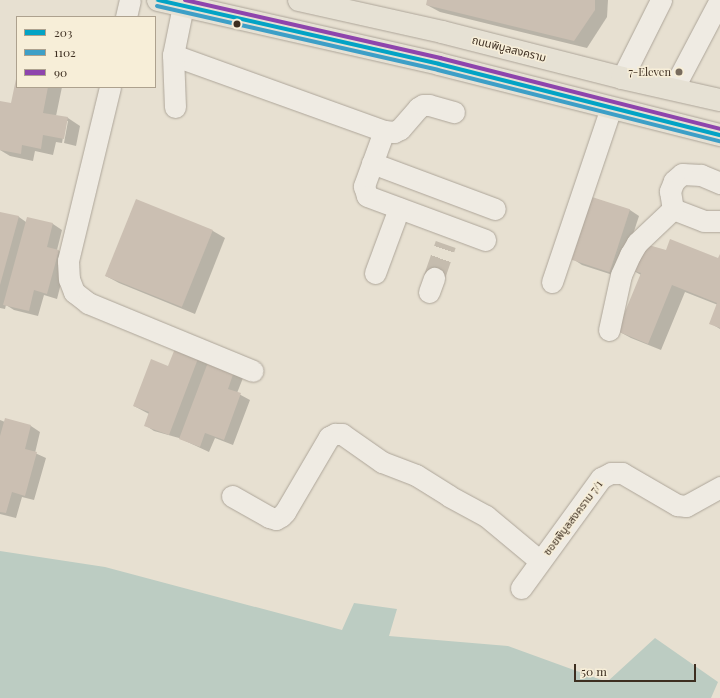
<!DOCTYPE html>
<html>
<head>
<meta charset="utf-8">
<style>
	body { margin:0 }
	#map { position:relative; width:720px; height:698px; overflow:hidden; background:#e7e0d1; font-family:"Playfair Display","Noto Sans Thai",serif }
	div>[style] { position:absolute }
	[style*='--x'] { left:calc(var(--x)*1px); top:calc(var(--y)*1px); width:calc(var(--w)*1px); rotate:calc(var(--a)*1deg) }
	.water>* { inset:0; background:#bcccc2 }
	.shadow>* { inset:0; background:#0003 }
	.building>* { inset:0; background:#cbbfb2; transform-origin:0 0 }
	.minor-tunnel>* { height:21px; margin-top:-10.5px; transform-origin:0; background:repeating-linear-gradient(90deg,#c5bcae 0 21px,transparent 0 31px) }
	.roads { filter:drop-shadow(0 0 1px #ada599) drop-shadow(0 0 1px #ada599) }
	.minor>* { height:21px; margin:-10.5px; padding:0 10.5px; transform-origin:10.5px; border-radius:10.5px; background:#efebe3 }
	.major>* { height:22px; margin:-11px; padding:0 11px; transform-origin:11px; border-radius:11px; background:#e6e1d4 }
	.bus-1>* { height:4px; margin:-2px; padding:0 2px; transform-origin:2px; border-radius:2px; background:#03a3c5 }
	.bus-2>* { height:4px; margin:-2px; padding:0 2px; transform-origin:2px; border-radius:2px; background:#3d9fc7 }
	.bus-3>* { height:4px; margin:-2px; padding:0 2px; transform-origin:2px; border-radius:2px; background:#8e44ad }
	.dots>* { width:11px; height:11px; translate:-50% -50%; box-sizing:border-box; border:2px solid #f7eed8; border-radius:50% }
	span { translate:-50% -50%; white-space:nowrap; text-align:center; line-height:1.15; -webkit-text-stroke:3px #f7eed8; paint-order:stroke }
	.street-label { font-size:11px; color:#3d2e20 }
	.poi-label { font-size:11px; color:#3d2e20 }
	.right { translate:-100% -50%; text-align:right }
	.legend { position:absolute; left:16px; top:16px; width:140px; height:72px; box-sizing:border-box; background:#f7eed8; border:1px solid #ada18e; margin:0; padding:5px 7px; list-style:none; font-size:12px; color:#3d2e20 }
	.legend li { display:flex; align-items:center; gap:8px; height:20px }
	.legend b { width:20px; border:1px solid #ada18e }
	.scale { position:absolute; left:574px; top:664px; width:122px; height:18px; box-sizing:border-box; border:2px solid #3d2e20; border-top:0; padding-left:5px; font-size:12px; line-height:14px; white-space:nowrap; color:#3d2e20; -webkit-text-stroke:3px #f7eed8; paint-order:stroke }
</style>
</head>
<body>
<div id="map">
	<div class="water">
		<i style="clip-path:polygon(0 551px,105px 567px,342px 630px,354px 603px,397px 609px,389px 636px,508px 646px,607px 682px,655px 638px,718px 682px,711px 698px,0 698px)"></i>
	</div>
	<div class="shadow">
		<i style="clip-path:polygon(428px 0,608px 0,607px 17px,587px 48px,440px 12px,427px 5px)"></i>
		<i style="clip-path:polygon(17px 81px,17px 87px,62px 87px,56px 116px,68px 118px,80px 126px,76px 146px,64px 143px,68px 121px,66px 121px,62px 143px,56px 142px,53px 155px,35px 151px,33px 161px,10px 156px,0 150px,0 102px,12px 104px)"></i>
		<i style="clip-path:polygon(593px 198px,630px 210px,639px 216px,619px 277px,582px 265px,573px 259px)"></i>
		<i style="clip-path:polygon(137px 201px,213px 231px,225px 238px,195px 314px,119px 283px,106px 276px)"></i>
		<i style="clip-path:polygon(0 213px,19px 217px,26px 222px,28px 218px,53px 224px,62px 230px,57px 250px,68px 256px,57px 299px,44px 295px,38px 316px,14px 310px,6px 305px,5px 309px,0 308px)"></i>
		<i style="clip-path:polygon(666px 252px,719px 259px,720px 257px,720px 329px,710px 323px,718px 305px,685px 292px,661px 350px,631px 338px,618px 331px,641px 275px,632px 270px)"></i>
		<i style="clip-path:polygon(176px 348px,245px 373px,237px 393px,250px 400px,233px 445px,215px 438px,209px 452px,179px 438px,154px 431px,145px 425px,149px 414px,134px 406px,169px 367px)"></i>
		<i style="clip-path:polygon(0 420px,5px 422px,31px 426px,40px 432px,35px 453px,46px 458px,34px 500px,22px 497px,16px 518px,0 514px)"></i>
	</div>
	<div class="building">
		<i style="clip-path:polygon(427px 0,595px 0,595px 10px,574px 41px,426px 5px)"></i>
		<i style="clip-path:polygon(16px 79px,17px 87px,48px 87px,43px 113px,68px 117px,64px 139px,43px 135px,41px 149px,22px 145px,21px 154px,0 150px,0 101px,11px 103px)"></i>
		<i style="left:592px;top:197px;width:40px;height:66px;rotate:18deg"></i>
		<i style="left:136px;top:199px;width:83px;height:83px;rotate:22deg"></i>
		<i style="clip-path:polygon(0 212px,19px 216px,0 285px)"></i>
		<i style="clip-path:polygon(27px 217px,53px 223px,47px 247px,59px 250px,47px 294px,34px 290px,29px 311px,3px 305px)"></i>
		<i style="clip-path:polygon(670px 239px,718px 258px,720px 254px,720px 328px,709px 324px,717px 303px,672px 285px,648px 344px,617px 331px,641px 273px,631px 270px,645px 244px,666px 250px)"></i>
		<i style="clip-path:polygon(176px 346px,199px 356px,169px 435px,144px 426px,149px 412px,133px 406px,151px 359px,168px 366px)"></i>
		<i style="clip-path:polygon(210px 357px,236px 366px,228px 389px,241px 393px,224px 440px,205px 433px,200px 447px,179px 439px)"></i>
		<i style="clip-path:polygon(5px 418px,31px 425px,25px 449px,37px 452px,25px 496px,12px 492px,6px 513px,0 512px,0 436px)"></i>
	</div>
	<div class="minor-tunnel">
		<i style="--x:434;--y:278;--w:36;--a:-71"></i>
	</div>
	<div class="roads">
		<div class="minor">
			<i style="--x:126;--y:17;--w:17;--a:-77"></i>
			<i style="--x:173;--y:55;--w:224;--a:19.8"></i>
			<i style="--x:384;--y:131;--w:10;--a:6"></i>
			<i style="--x:394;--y:132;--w:7;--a:-27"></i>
			<i style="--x:400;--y:129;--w:28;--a:-49"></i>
			<i style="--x:418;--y:108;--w:6;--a:-31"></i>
			<i style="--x:423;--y:105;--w:6;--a:0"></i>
			<i style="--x:429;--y:105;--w:26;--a:16"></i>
			<i style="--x:622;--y:78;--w:87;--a:-63.4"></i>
			<i style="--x:110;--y:87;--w:179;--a:103.6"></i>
			<i style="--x:68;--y:261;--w:18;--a:87"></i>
			<i style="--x:69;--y:279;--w:14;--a:69"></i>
			<i style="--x:74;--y:292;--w:18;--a:38"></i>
			<i style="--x:88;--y:303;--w:178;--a:22.4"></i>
			<i style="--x:673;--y:89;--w:101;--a:-62.2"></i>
			<i style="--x:175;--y:107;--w:52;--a:-92.2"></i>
			<i style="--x:173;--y:55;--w:50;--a:-78.5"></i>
			<i style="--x:384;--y:131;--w:59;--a:110"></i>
			<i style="--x:364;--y:186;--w:10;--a:73"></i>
			<i style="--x:367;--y:196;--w:126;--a:20.4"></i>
			<i style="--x:372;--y:163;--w:131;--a:20.5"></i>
			<i style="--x:720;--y:183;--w:21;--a:-157"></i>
			<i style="--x:701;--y:175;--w:19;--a:-177"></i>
			<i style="--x:682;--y:174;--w:11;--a:139"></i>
			<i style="--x:674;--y:181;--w:11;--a:112"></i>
			<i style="--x:670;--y:191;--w:18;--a:81"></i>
			<i style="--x:673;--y:209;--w:33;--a:21"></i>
			<i style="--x:704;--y:221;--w:16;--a:0"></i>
			<i style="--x:375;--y:273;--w:69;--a:-69.7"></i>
			<i style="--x:552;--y:282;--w:184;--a:-71.3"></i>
			<i style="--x:429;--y:292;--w:15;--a:-70"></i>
			<i style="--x:609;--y:330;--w:56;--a:-77.7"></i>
			<i style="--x:621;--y:275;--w:22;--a:-66"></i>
			<i style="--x:630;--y:255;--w:14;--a:-60"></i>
			<i style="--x:637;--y:243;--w:50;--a:-43.4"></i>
			<i style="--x:232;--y:496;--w:43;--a:29.6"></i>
			<i style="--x:269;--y:517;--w:7;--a:16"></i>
			<i style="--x:276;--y:519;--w:6;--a:-31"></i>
			<i style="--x:281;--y:516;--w:6;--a:-45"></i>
			<i style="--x:285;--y:512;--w:87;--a:-59.6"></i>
			<i style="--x:329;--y:437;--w:7;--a:-27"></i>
			<i style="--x:335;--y:434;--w:7;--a:0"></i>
			<i style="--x:342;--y:434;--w:49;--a:35"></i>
			<i style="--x:382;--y:462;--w:36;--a:21"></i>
			<i style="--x:416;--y:475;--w:39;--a:32"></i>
			<i style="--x:449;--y:496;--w:42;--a:28.4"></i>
			<i style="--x:486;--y:516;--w:70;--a:39.8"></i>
			<i style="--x:521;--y:588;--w:136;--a:-54"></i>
			<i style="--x:601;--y:478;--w:11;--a:-27"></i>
			<i style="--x:611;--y:473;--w:11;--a:0"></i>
			<i style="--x:622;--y:473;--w:64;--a:30.2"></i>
			<i style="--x:677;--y:505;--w:9;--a:6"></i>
			<i style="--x:686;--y:506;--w:39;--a:-29"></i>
		</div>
		<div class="major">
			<i style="--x:158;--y:0;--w:288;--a:12.8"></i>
			<i style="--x:439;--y:64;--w:290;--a:14.2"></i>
			<i style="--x:299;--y:0;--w:147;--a:12.6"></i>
			<i style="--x:442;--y:32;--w:186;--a:14.3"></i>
			<i style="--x:622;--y:78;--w:100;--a:12.7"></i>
		</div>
	</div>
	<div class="bus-1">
		<i style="--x:158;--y:0;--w:288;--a:12.8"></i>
		<i style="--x:439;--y:64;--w:290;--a:14.2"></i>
	</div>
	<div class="bus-2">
		<i style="--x:157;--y:6;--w:288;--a:12.8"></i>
		<i style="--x:438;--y:70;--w:290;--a:14.2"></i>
	</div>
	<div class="bus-3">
		<i style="--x:185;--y:0;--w:262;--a:12.8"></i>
		<i style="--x:440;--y:58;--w:289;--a:14.2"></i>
	</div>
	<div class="dots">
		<i style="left:237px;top:24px;background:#3d2e20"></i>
		<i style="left:679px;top:72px;background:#786c5e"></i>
	</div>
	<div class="street-label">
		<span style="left:509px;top:49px;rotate:14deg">ถนนพิบูลสงคราม</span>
		<span style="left:573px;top:518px;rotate:-53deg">ซอยพิบูลสงคราม 7/1</span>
	</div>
	<div class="poi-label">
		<span class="right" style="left:671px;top:72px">7-Eleven</span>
	</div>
	<ul class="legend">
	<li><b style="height:5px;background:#03a3c5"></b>203</li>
	<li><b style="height:5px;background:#3d9fc7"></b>1102</li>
	<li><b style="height:5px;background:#8e44ad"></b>90</li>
	</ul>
	<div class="scale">50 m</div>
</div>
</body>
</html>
